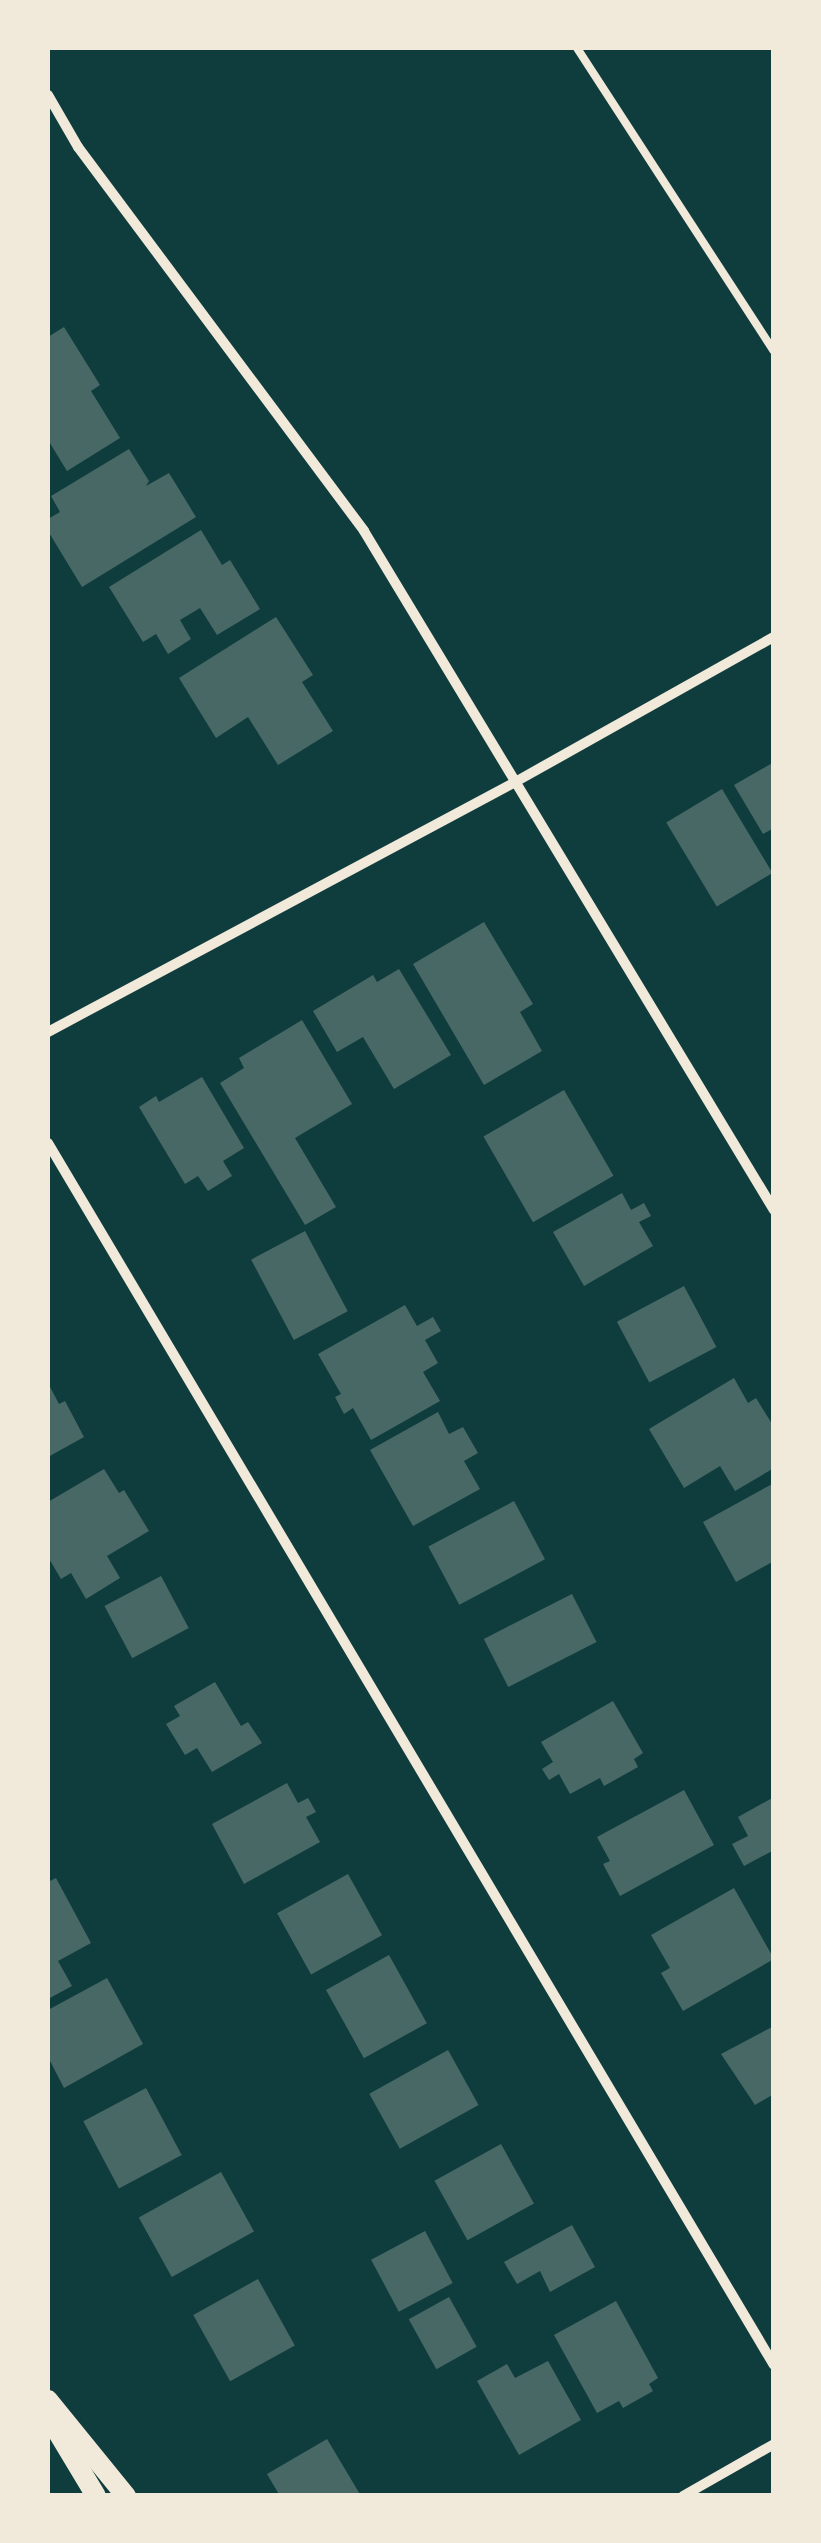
<!DOCTYPE html>
<html>
<head>
<meta charset="utf-8">
<style>
	body { margin:0 }
	#map { position:relative; width:821px; height:2543px; overflow:hidden; background:#0f3d3e; font-family:Mulish,sans-serif }
	div>[style] { position:absolute }
	[style*='--x'] { left:calc(var(--x)*1px); top:calc(var(--y)*1px); width:calc(var(--w)*1px); rotate:calc(var(--a)*1deg) }
	.building>* { inset:0; background:#486865; transform-origin:0 0 }
	.service>* { height:8px; margin:-4px; padding:0 4px; transform-origin:4px; border-radius:4px; background:#f1e9da }
	.minor>* { height:10px; margin:-5px; padding:0 5px; transform-origin:5px; border-radius:5px; background:#f1e9da }
	.secondary>* { height:20px; margin:-10px; padding:0 10px; transform-origin:10px; border-radius:10px; background:#f1e9da }
	span { translate:-50% -50%; white-space:nowrap; text-align:center; line-height:1.15; -webkit-text-stroke:10px #f1e9da; paint-order:stroke }
	.frame { position:absolute; inset:0; border:50px solid #f1e9da; pointer-events:none }
</style>
</head>
<body>
<div id="map">
	<div class="building">
		<i style="clip-path:polygon(64px 327px,100px 385px,91px 391px,120px 438px,67px 471px,48px 440px,48px 337px)"></i>
		<i style="clip-path:polygon(129px 449px,149px 481px,146px 486px,169px 473px,196px 517px,82px 587px,48px 531px,48px 519px,60px 512px,51px 496px)"></i>
		<i style="clip-path:polygon(201px 530px,222px 565px,230px 560px,260px 609px,217px 635px,200px 608px,180px 620px,191px 639px,168px 654px,156px 634px,143px 642px,109px 587px)"></i>
		<i style="clip-path:polygon(276px 617px,313px 675px,302px 682px,333px 731px,278px 765px,248px 717px,216px 738px,179px 678px)"></i>
		<i style="clip-path:polygon(774px 762px,774px 828px,763px 834px,734px 785px)"></i>
		<i style="left:722px;top:789px;width:98px;height:65px;rotate:59deg"></i>
		<i style="clip-path:polygon(484px 922px,533px 1004px,520px 1012px,542px 1051px,484px 1085px,413px 964px)"></i>
		<i style="clip-path:polygon(399px 969px,451px 1055px,394px 1089px,363px 1037px,337px 1052px,313px 1011px,373px 975px,377px 982px)"></i>
		<i style="clip-path:polygon(302px 1020px,352px 1104px,295px 1138px,336px 1207px,305px 1225px,220px 1083px,244px 1068px,239px 1058px)"></i>
		<i style="clip-path:polygon(202px 1077px,244px 1148px,223px 1161px,232px 1176px,208px 1191px,198px 1176px,185px 1184px,139px 1107px,156px 1096px,159px 1102px)"></i>
		<i style="left:564px;top:1090px;width:99px;height:93px;rotate:60deg"></i>
		<i style="clip-path:polygon(622px 1193px,631px 1210px,644px 1203px,651px 1216px,639px 1222px,653px 1246px,584px 1286px,553px 1232px)"></i>
		<i style="left:305px;top:1231px;width:91px;height:61px;rotate:62deg"></i>
		<i style="left:684px;top:1286px;width:69px;height:76px;rotate:62deg"></i>
		<i style="clip-path:polygon(405px 1305px,417px 1326px,433px 1317px,441px 1331px,425px 1340px,438px 1363px,423px 1372px,440px 1401px,371px 1440px,353px 1408px,344px 1414px,335px 1397px,341px 1394px,318px 1354px)"></i>
		<i style="clip-path:polygon(734px 1378px,748px 1403px,756px 1398px,774px 1427px,774px 1468px,735px 1491px,720px 1466px,684px 1488px,649px 1429px)"></i>
		<i style="clip-path:polygon(48px 1383px,59px 1404px,65px 1401px,84px 1437px,48px 1457px)"></i>
		<i style="clip-path:polygon(438px 1412px,449px 1434px,463px 1427px,478px 1453px,464px 1461px,480px 1489px,413px 1526px,370px 1450px)"></i>
		<i style="clip-path:polygon(104px 1469px,119px 1493px,124px 1490px,149px 1531px,107px 1556px,120px 1578px,86px 1599px,71px 1573px,61px 1579px,48px 1557px,48px 1502px)"></i>
		<i style="clip-path:polygon(774px 1483px,774px 1561px,736px 1582px,703px 1522px)"></i>
		<i style="left:514px;top:1501px;width:66px;height:97px;rotate:62deg"></i>
		<i style="left:161px;top:1576px;width:59px;height:64px;rotate:62deg"></i>
		<i style="left:572px;top:1594px;width:54px;height:99px;rotate:63deg"></i>
		<i style="clip-path:polygon(215px 1682px,241px 1726px,248px 1722px,262px 1743px,212px 1772px,197px 1748px,185px 1755px,166px 1724px,180px 1716px,174px 1706px)"></i>
		<i style="clip-path:polygon(613px 1701px,643px 1753px,634px 1759px,638px 1767px,604px 1786px,600px 1778px,570px 1794px,559px 1774px,549px 1780px,542px 1769px,553px 1762px,541px 1742px)"></i>
		<i style="clip-path:polygon(287px 1783px,298px 1803px,308px 1798px,316px 1812px,306px 1817px,320px 1842px,244px 1884px,212px 1824px)"></i>
		<i style="clip-path:polygon(684px 1790px,714px 1845px,620px 1896px,603px 1864px,610px 1861px,597px 1837px)"></i>
		<i style="clip-path:polygon(774px 1797px,774px 1850px,744px 1866px,732px 1844px,748px 1836px,738px 1817px)"></i>
		<i style="left:348px;top:1874px;width:70px;height:81px;rotate:61deg"></i>
		<i style="clip-path:polygon(56px 1878px,91px 1943px,58px 1961px,72px 1986px,48px 1999px,48px 1882px)"></i>
		<i style="clip-path:polygon(734px 1888px,774px 1959px,683px 2011px,661px 1973px,670px 1968px,651px 1935px)"></i>
		<i style="left:389px;top:1955px;width:78px;height:72px;rotate:61deg"></i>
		<i style="clip-path:polygon(107px 1978px,143px 2044px,64px 2088px,48px 2057px,48px 2010px)"></i>
		<i style="clip-path:polygon(774px 2026px,774px 2094px,755px 2105px,721px 2054px)"></i>
		<i style="left:448px;top:2050px;width:63px;height:90px;rotate:61deg"></i>
		<i style="left:146px;top:2088px;width:76px;height:71px;rotate:62deg"></i>
		<i style="left:501px;top:2144px;width:68px;height:76px;rotate:61deg"></i>
		<i style="left:221px;top:2172px;width:68px;height:94px;rotate:61deg"></i>
		<i style="clip-path:polygon(572px 2225px,595px 2267px,550px 2292px,540px 2271px,517px 2284px,504px 2262px)"></i>
		<i style="left:425px;top:2231px;width:59px;height:61px;rotate:62deg"></i>
		<i style="left:258px;top:2279px;width:76px;height:74px;rotate:61deg"></i>
		<i style="left:449px;top:2297px;width:57px;height:46px;rotate:61deg"></i>
		<i style="clip-path:polygon(616px 2301px,658px 2378px,649px 2384px,653px 2391px,623px 2408px,619px 2401px,597px 2413px,554px 2335px)"></i>
		<i style="clip-path:polygon(548px 2361px,581px 2420px,519px 2455px,477px 2381px,507px 2364px,515px 2378px)"></i>
		<i style="clip-path:polygon(327px 2439px,361px 2496px,280px 2496px,267px 2474px)"></i>
	</div>
	<div class="service">
		<i style="--x:577;--y:48;--w:361;--a:57"></i>
	</div>
	<div class="minor">
		<i style="--x:48;--y:95;--w:60;--a:60"></i>
		<i style="--x:78;--y:147;--w:479;--a:53.3"></i>
		<i style="--x:364;--y:531;--w:793;--a:58.88"></i>
		<i style="--x:48;--y:1032;--w:532;--a:-28.15"></i>
		<i style="--x:517;--y:781;--w:295;--a:-29.3"></i>
		<i style="--x:48;--y:1143;--w:1421;--a:59.29"></i>
		<i style="--x:683;--y:2496;--w:105;--a:-29.7"></i>
	</div>
	<div class="secondary">
		<i style="--x:48;--y:2400;--w:124;--a:50.9"></i>
		<i style="--x:51;--y:2421;--w:87;--a:59"></i>
	</div>
	<div class="frame"></div>
</div>
</body>
</html>
